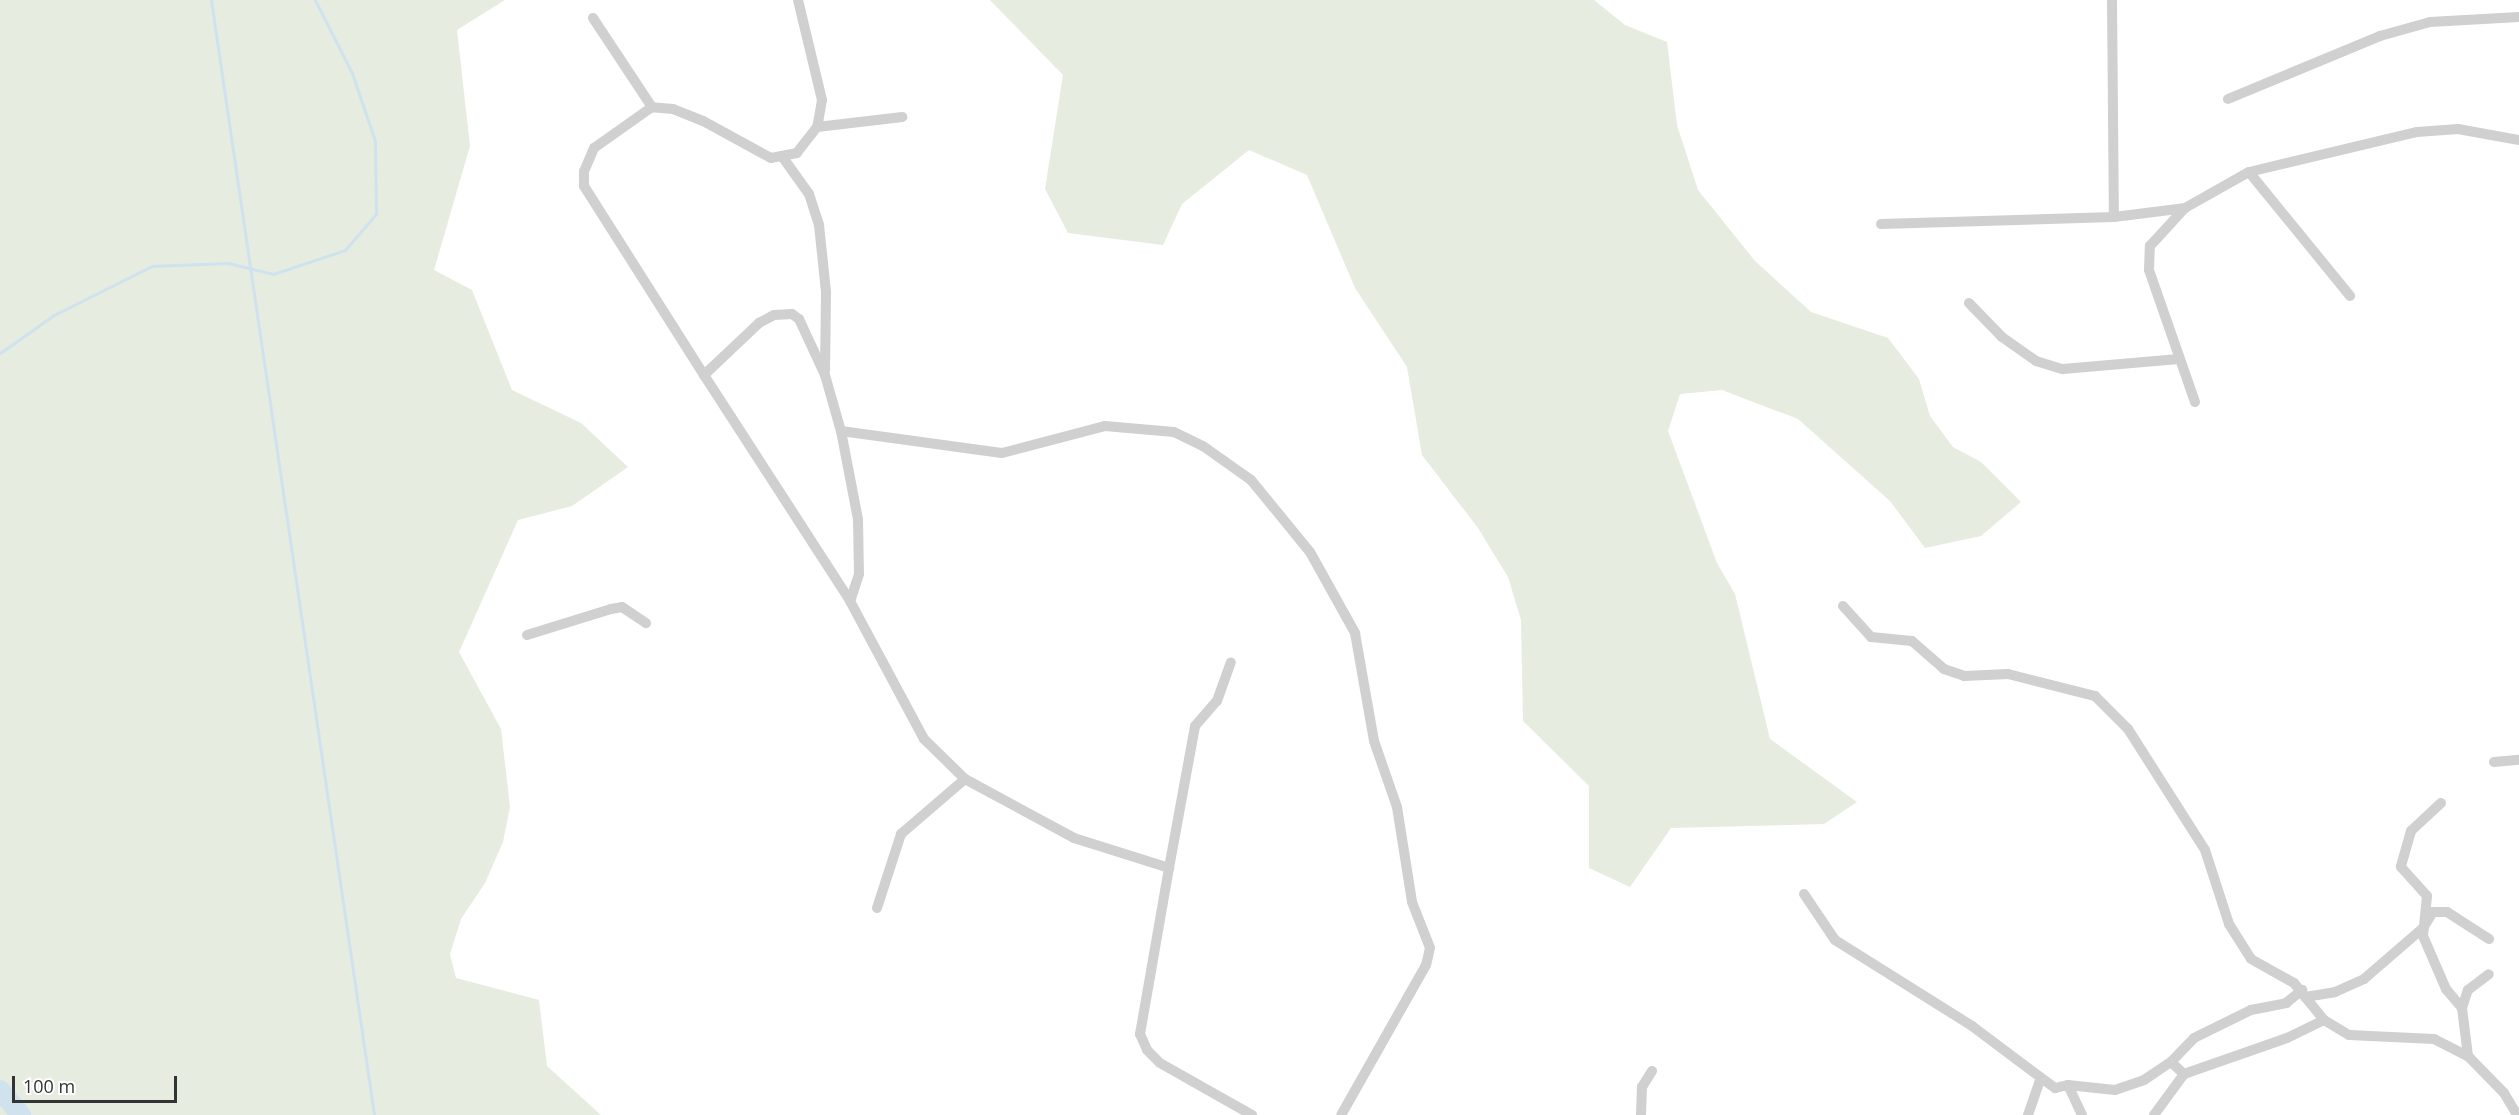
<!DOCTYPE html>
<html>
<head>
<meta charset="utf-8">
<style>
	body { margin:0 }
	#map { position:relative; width:2519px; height:1115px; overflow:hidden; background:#fff; font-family:"Open Sans",sans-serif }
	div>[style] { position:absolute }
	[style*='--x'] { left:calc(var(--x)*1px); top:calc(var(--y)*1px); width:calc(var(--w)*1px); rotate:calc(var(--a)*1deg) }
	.green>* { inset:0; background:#e6ecdf }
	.stream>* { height:3px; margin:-1.5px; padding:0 1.5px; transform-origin:1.5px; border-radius:1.5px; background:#cfe2ee }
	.river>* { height:20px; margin:-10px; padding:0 10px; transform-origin:10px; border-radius:10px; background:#cfe2ee }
	.street>* { height:10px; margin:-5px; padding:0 5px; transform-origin:5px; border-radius:5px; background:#d0d0d0 }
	span { translate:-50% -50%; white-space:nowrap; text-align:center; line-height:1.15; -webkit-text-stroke:6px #fff; paint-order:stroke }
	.scale { position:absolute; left:12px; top:1076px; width:165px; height:27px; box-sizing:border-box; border:3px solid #333; border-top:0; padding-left:8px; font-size:18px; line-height:21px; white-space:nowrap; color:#333; -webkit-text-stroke:4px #fff; paint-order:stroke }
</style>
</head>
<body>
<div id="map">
	<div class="green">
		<i style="clip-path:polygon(0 0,505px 0,457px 30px,470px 146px,434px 270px,472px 290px,512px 390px,581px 423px,628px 467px,572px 506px,518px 520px,459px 652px,501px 729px,510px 807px,503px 842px,485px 883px,461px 919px,450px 954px,456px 978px,539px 1000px,547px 1066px,601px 1115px,0 1115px)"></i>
		<i style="clip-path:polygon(990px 0,1594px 0,1625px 25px,1667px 42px,1677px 125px,1698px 190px,1755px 261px,1811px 312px,1888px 338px,1919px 379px,1930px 416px,1953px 447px,1981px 462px,2021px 502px,1981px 536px,1925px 548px,1890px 501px,1798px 419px,1722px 390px,1680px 394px,1668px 431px,1717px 563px,1735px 594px,1770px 739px,1857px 802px,1824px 824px,1671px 828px,1630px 887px,1589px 868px,1589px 786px,1523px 721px,1521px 620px,1508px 577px,1478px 528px,1422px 455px,1407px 367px,1355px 288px,1307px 175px,1249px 150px,1182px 204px,1163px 245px,1068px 233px,1045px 189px,1063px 75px)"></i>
	</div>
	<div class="stream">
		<i style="--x:211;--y:0;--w:1127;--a:81.68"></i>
		<i style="--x:0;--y:353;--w:66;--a:-35.1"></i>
		<i style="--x:54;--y:315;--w:110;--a:-26.6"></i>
		<i style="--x:152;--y:266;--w:76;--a:-2.3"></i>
		<i style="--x:228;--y:263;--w:46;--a:13.7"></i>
		<i style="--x:273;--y:274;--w:76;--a:-18.4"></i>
		<i style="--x:345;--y:250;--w:48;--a:-49.3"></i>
		<i style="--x:376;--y:214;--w:73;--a:-90.8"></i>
		<i style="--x:375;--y:141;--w:72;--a:-108.7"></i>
		<i style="--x:352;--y:73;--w:82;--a:-116.9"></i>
	</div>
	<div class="river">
		<i style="--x:0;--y:1090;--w:33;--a:50"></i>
	</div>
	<div class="street">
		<i style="--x:798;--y:0;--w:103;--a:76.5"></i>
		<i style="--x:822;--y:100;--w:27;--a:100"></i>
		<i style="--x:817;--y:127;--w:33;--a:128"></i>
		<i style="--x:797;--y:153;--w:26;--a:169"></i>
		<i style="--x:771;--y:158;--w:77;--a:-151.4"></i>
		<i style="--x:703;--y:121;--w:32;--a:-158"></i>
		<i style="--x:673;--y:109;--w:21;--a:-175"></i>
		<i style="--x:652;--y:107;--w:71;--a:144.7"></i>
		<i style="--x:594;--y:148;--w:25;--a:113"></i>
		<i style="--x:584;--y:171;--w:15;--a:90"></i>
		<i style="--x:584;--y:186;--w:224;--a:57.6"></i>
		<i style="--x:704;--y:375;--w:76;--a:-43.4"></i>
		<i style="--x:759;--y:323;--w:17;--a:-28"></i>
		<i style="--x:774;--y:315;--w:18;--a:-3"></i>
		<i style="--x:792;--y:314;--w:9;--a:36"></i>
		<i style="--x:799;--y:319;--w:62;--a:65.1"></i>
		<i style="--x:825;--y:375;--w:58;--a:74.1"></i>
		<i style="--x:841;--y:431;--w:162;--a:7.8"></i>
		<i style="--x:1002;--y:453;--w:106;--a:-14.7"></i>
		<i style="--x:1105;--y:426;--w:69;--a:5"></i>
		<i style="--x:1174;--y:432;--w:32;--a:26"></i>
		<i style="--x:1203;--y:446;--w:59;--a:35.3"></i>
		<i style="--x:1251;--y:480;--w:93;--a:50.7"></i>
		<i style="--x:1310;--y:552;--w:93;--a:60.9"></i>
		<i style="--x:1355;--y:633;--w:110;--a:80"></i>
		<i style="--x:1374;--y:741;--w:70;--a:70.8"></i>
		<i style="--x:1397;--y:807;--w:96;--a:81"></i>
		<i style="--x:1412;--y:902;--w:49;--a:68.6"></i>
		<i style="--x:1430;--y:948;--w:17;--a:103"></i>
		<i style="--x:1426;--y:965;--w:172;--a:119.5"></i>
		<i style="--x:2112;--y:0;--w:217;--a:89.5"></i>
		<i style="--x:593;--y:18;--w:107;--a:56.5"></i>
		<i style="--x:2228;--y:99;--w:165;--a:-22.5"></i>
		<i style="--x:2380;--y:36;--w:52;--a:-15.6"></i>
		<i style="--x:2430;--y:22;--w:89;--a:-3.2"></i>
		<i style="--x:817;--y:127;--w:86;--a:-6.7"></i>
		<i style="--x:784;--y:159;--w:43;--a:54.5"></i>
		<i style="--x:809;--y:194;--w:33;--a:72"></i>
		<i style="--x:819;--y:225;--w:67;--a:84"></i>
		<i style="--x:826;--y:292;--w:78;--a:90.7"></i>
		<i style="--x:2249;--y:172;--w:160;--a:50.8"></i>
		<i style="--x:1881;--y:224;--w:233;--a:-1.7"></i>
		<i style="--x:2114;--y:217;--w:72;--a:-7.2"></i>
		<i style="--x:1969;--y:303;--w:47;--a:45.9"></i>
		<i style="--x:2002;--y:337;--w:42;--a:35.2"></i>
		<i style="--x:2036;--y:361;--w:28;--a:17"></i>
		<i style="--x:2063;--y:369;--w:116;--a:-4.9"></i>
		<i style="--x:704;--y:375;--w:269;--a:57.1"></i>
		<i style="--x:850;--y:601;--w:157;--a:61.8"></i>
		<i style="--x:924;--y:739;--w:57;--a:44.3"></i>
		<i style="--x:965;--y:779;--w:124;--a:28.4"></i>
		<i style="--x:1074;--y:838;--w:100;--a:17.5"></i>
		<i style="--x:1169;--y:868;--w:169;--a:99.9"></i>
		<i style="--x:1140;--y:1034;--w:17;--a:66"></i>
		<i style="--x:1147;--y:1050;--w:18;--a:45"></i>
		<i style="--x:1160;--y:1063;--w:106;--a:29.5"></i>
		<i style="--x:2195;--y:402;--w:140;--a:-109.2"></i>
		<i style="--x:2149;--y:270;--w:24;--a:-88"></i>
		<i style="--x:2150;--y:246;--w:52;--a:-47.4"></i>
		<i style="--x:2185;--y:208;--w:73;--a:-29.4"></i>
		<i style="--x:2249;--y:172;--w:173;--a:-13.4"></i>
		<i style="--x:2417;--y:132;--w:41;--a:-4.2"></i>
		<i style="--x:2458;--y:129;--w:62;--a:10.2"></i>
		<i style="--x:841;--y:431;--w:90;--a:79.1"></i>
		<i style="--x:858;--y:519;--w:55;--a:89"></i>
		<i style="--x:859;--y:574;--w:28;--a:108"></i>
		<i style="--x:1843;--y:606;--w:42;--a:47.9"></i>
		<i style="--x:1871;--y:637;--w:41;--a:5.6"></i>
		<i style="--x:1912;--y:641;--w:43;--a:41.2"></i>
		<i style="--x:1944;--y:669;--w:21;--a:19"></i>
		<i style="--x:1964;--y:676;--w:44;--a:-2.6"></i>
		<i style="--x:2008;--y:674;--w:90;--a:14.2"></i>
		<i style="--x:2095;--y:696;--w:47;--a:45"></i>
		<i style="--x:2128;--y:729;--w:143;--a:57.5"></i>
		<i style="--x:2205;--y:850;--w:78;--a:72"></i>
		<i style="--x:2229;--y:924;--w:41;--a:57.8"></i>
		<i style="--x:2251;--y:959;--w:49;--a:29.2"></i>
		<i style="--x:2294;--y:983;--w:48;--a:51"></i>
		<i style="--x:2324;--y:1020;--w:29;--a:31"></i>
		<i style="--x:2349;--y:1035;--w:85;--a:2.7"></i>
		<i style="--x:2434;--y:1039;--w:38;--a:27"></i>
		<i style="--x:2468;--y:1056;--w:52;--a:45.8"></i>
		<i style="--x:2504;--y:1093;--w:26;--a:59"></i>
		<i style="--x:527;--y:635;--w:88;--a:-17.2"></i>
		<i style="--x:611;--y:609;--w:11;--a:-10"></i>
		<i style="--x:622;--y:607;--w:29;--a:34"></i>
		<i style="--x:2494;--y:762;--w:25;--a:-5"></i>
		<i style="--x:2441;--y:803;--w:41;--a:137"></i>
		<i style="--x:2411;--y:831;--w:37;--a:106"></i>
		<i style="--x:2401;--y:867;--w:39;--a:48"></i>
		<i style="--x:2427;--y:896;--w:40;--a:95.7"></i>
		<i style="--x:2423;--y:936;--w:58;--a:66.5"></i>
		<i style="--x:2446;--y:989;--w:25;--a:50"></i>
		<i style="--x:2462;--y:1008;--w:48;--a:82.9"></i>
		<i style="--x:1169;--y:868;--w:144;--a:-79.6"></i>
		<i style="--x:1195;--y:726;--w:33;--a:-49"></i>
		<i style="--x:1217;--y:701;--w:41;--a:-70.3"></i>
		<i style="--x:1804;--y:894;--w:55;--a:56"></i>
		<i style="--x:1835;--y:940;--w:162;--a:32.1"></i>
		<i style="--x:1972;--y:1026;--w:104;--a:36.8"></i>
		<i style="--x:2055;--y:1088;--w:13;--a:-13"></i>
		<i style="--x:2068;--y:1085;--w:47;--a:6.1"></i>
		<i style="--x:2115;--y:1090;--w:31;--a:-19"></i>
		<i style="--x:2144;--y:1080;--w:32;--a:-34"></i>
		<i style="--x:2171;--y:1062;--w:18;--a:43"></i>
		<i style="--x:2184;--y:1074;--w:109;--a:-19.3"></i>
		<i style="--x:2287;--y:1038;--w:41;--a:-25.9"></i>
		<i style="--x:877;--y:908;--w:78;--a:-72"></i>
		<i style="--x:901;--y:834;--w:84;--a:-40.7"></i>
		<i style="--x:2305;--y:997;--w:30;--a:-9"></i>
		<i style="--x:2335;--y:992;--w:32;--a:-24"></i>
		<i style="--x:2364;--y:979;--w:78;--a:-40.8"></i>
		<i style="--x:2423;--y:928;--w:19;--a:-58"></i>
		<i style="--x:2433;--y:912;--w:14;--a:0"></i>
		<i style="--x:2447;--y:912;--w:50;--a:32.7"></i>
		<i style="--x:2462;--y:1008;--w:19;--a:-72"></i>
		<i style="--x:2468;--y:990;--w:26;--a:-37"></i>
		<i style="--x:2171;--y:1062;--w:33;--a:-46"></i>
		<i style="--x:2194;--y:1038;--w:64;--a:-26.2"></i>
		<i style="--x:2251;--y:1010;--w:36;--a:-11"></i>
		<i style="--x:2286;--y:1003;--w:21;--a:-39"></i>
		<i style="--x:2068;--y:1085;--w:33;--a:65"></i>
		<i style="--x:1641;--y:1115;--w:28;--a:-88"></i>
		<i style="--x:1642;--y:1087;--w:19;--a:-58"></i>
		<i style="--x:2028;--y:1115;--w:36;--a:-71"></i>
		<i style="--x:2154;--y:1115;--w:51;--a:-53.8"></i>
	</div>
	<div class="scale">100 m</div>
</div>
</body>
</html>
